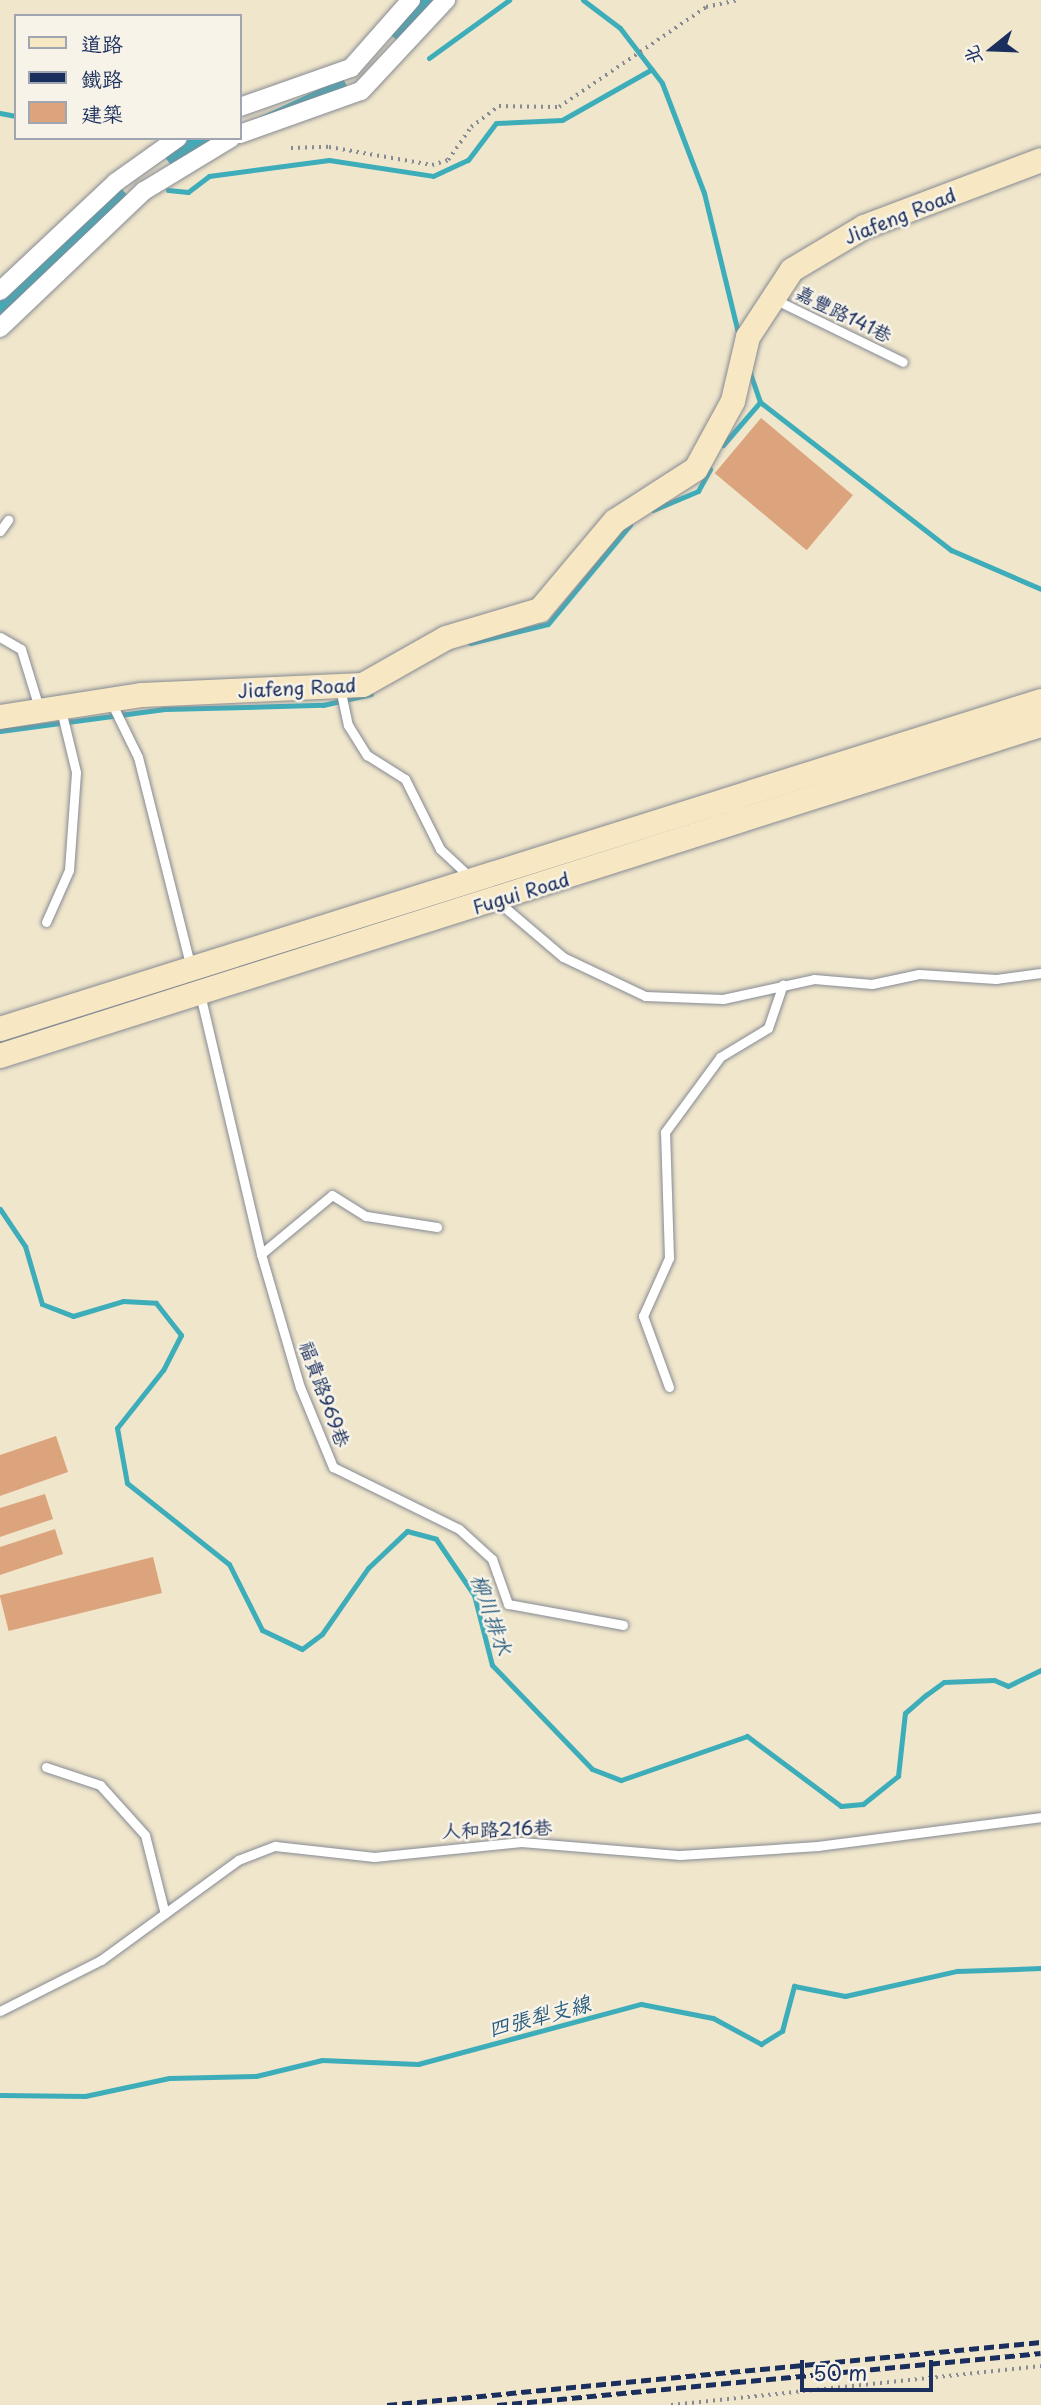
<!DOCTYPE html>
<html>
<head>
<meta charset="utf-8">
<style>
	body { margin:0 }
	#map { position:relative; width:1041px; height:2405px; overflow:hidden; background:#f0e6cb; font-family:"Playpen Sans","LXGW WenKai TC",sans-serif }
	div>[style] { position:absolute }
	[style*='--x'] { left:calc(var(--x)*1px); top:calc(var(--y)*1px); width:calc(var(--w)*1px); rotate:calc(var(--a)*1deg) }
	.water>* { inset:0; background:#3eadba; transform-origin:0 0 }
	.stream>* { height:5px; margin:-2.5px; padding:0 2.5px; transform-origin:2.5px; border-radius:2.5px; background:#3eadba }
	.building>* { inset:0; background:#dba47d; transform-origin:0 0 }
	.path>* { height:3.5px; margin-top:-1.75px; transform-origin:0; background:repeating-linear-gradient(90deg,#868a94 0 2px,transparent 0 7px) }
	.roads { filter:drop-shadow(0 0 2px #868a94) drop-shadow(0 0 2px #868a94) }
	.lane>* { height:9px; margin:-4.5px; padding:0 4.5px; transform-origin:4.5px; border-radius:4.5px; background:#fff }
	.street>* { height:18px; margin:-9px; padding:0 9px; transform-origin:9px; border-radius:9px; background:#fff }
	.secondary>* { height:24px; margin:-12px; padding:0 12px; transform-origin:12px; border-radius:12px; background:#f7e8c3 }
	.rail>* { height:5px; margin-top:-2.5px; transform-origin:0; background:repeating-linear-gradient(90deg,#1b2f5e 0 10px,transparent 0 15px) }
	span { translate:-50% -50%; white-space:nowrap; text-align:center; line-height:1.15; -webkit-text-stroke:5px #f7f3e8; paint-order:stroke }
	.street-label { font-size:19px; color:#1b2f5e }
	.water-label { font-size:21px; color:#275b7e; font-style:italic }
	.legend { position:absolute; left:14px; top:14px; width:228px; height:126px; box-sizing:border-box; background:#f7f3e8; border:2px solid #9fa5b1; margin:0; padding:9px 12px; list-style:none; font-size:21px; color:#1b2f5e }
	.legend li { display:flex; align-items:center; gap:14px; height:35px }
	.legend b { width:35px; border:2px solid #9fa5b1 }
	.north { position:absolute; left:957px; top:14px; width:70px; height:70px; -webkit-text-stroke:5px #f7f3e8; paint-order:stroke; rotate:252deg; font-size:19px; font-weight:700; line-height:28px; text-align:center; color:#1b2f5e }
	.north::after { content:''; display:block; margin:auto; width:24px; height:32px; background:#1b2f5e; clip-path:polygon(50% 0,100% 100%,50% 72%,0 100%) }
	.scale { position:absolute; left:800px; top:2360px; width:133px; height:32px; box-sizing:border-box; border:4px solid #1b2f5e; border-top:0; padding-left:9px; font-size:21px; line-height:24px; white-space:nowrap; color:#1b2f5e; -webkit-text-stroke:5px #f7f3e8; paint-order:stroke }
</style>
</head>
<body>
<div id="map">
	<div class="water">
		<i style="clip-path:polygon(420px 0,438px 0,401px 43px,389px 34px)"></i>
		<i style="left:343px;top:78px;width:14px;height:109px;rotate:65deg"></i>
		<i style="clip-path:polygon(188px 138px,217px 138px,171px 165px,162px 154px)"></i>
		<i style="clip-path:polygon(119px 186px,130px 198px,0 320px,0 299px)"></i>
	</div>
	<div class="stream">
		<i style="--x:583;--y:0;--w:46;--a:37.1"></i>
		<i style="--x:620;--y:28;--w:69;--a:52.6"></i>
		<i style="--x:662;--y:83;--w:118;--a:69.1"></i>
		<i style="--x:704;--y:193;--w:148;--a:76.3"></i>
		<i style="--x:429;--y:58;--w:99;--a:-35.9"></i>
		<i style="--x:0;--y:113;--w:16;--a:11"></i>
		<i style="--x:168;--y:190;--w:20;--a:6"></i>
		<i style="--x:188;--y:192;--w:26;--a:-37"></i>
		<i style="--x:209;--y:176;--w:121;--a:-7.6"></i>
		<i style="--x:329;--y:160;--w:105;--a:8.7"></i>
		<i style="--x:433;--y:176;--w:38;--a:-25"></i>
		<i style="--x:468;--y:160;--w:46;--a:-52.9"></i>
		<i style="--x:496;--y:123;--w:66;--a:-2.6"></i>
		<i style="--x:562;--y:120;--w:103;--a:-29.5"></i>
		<i style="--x:749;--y:370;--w:34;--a:71"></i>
		<i style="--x:723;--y:445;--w:57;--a:-49.3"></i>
		<i style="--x:760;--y:402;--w:242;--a:37.8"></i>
		<i style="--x:951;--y:550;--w:98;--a:23.4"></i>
		<i style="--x:653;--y:510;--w:49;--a:-22.9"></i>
		<i style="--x:698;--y:491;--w:25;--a:-61"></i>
		<i style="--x:470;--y:643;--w:80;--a:-13.7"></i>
		<i style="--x:548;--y:624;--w:129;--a:-50.4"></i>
		<i style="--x:0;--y:731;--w:166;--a:-7.6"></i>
		<i style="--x:165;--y:709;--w:158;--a:-1.5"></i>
		<i style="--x:323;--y:705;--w:49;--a:-12.9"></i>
		<i style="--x:0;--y:1209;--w:45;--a:56"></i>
		<i style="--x:25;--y:1246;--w:60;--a:73.7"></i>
		<i style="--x:42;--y:1304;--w:33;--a:21"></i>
		<i style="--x:73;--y:1316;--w:52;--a:-16.7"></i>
		<i style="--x:123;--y:1301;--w:33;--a:3"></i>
		<i style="--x:156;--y:1303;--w:41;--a:52"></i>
		<i style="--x:181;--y:1335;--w:39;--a:117"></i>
		<i style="--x:163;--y:1370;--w:74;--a:128.4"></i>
		<i style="--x:117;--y:1428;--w:56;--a:79.7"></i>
		<i style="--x:127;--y:1483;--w:130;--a:38.5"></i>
		<i style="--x:229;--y:1564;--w:74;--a:63.4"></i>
		<i style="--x:262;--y:1630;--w:44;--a:25.4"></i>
		<i style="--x:302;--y:1649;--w:25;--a:-37"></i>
		<i style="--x:322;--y:1634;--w:80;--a:-55.1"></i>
		<i style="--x:368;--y:1568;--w:54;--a:-43.5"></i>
		<i style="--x:407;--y:1531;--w:30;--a:15"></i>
		<i style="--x:436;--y:1539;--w:68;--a:55.8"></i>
		<i style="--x:474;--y:1595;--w:72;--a:75.6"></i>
		<i style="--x:492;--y:1665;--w:144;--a:46.1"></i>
		<i style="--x:592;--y:1769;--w:31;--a:21"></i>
		<i style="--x:621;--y:1780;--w:133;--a:-19.2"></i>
		<i style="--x:747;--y:1736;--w:117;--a:36.7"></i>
		<i style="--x:841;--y:1806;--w:22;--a:-5"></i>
		<i style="--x:863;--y:1804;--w:45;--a:-38.7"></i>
		<i style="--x:898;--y:1776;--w:63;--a:-83.7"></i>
		<i style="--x:905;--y:1713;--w:28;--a:-41"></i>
		<i style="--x:926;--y:1695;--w:22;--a:-36"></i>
		<i style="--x:944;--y:1682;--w:50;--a:-2.3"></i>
		<i style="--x:994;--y:1680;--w:15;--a:23"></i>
		<i style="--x:1008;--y:1686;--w:37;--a:-26"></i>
		<i style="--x:0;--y:2095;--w:85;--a:0.7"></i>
		<i style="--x:85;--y:2096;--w:86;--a:-12.1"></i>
		<i style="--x:169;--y:2078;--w:87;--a:-1.3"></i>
		<i style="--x:256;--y:2076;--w:68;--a:-13.6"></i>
		<i style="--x:322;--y:2060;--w:96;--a:2.4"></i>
		<i style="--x:418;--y:2064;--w:231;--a:-15.1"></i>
		<i style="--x:641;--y:2004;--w:73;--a:11"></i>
		<i style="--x:713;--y:2018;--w:55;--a:28.4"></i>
		<i style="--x:761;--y:2044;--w:25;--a:-32"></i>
		<i style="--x:782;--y:2031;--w:47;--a:-75.1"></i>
		<i style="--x:794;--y:1986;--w:52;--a:11.1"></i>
		<i style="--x:845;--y:1996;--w:115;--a:-12.6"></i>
		<i style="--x:957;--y:1971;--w:84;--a:-2"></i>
	</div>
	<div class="building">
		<i style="left:761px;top:418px;width:120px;height:72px;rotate:40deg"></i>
		<i style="clip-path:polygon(56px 1436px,68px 1472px,0 1496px,0 1455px)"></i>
		<i style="clip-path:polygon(45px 1494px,53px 1519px,0 1537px,0 1508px)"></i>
		<i style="clip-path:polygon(55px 1529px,63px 1554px,0 1575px,0 1547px)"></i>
		<i style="left:153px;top:1557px;width:37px;height:158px;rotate:76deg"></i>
	</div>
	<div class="path">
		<i style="--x:291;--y:148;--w:38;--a:-2"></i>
		<i style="--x:329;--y:147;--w:105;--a:9.9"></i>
		<i style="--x:432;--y:165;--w:17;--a:-17"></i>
		<i style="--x:448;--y:160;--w:40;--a:-55.1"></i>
		<i style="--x:471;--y:127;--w:35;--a:-37"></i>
		<i style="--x:499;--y:106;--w:60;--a:1"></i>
		<i style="--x:559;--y:107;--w:178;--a:-34.2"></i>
		<i style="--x:706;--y:7;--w:33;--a:-12"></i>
		<i style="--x:671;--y:2405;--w:372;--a:-6"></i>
	</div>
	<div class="roads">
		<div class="lane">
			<i style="--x:776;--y:300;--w:141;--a:26"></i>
			<i style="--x:0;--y:531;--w:14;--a:-54"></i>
			<i style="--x:0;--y:637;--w:24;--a:30"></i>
			<i style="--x:21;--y:649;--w:62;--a:73"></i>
			<i style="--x:340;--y:688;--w:38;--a:78"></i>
			<i style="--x:348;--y:725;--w:36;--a:58"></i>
			<i style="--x:367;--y:755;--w:45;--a:32.3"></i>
			<i style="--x:405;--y:779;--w:78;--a:63.4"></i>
			<i style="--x:440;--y:849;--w:41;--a:43"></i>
			<i style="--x:111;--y:702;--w:61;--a:63.9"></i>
			<i style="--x:138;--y:757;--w:218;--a:75.9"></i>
			<i style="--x:496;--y:900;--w:88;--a:40.4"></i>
			<i style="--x:563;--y:957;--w:91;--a:25.4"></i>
			<i style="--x:645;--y:996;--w:78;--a:2.2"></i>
			<i style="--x:723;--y:999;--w:93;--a:-12.4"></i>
			<i style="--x:814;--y:979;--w:58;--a:4.9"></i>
			<i style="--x:872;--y:984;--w:48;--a:-12"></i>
			<i style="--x:919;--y:974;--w:77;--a:3.7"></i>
			<i style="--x:996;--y:979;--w:45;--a:-7.6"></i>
			<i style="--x:46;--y:922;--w:57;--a:-66.1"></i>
			<i style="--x:69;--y:870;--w:98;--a:-85.9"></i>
			<i style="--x:76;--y:772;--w:64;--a:-103.6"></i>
			<i style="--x:200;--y:994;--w:267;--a:76.8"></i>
			<i style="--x:261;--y:1254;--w:139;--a:73.7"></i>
			<i style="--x:300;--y:1387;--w:87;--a:67.6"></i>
			<i style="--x:333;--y:1467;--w:140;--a:26.2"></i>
			<i style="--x:459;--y:1529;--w:45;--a:42.3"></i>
			<i style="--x:492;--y:1559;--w:48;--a:70.4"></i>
			<i style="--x:508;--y:1604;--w:117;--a:10.3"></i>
			<i style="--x:261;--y:1254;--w:92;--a:-39.7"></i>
			<i style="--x:332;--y:1195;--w:40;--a:32"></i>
			<i style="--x:366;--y:1216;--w:72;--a:8.8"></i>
			<i style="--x:669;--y:1387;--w:76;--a:-110.1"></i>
			<i style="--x:643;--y:1316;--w:64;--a:-65.9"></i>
			<i style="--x:669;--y:1258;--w:126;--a:-91.8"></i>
			<i style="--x:665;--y:1132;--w:93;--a:-53.7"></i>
			<i style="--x:720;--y:1057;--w:56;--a:-31.1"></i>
			<i style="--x:768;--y:1028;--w:46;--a:-71.2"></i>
			<i style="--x:46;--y:1767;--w:57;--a:18.4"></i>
			<i style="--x:100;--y:1785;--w:67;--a:48"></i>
			<i style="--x:145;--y:1835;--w:81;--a:75.8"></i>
			<i style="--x:0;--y:2011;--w:113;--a:-26.8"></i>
			<i style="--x:101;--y:1960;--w:170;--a:-36.1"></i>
			<i style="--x:238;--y:1860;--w:40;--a:-21"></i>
			<i style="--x:275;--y:1846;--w:100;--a:6.3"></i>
			<i style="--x:374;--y:1857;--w:148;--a:-5.8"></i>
			<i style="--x:521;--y:1842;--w:160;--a:4.7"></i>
			<i style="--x:680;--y:1855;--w:138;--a:-3.7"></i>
			<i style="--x:818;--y:1846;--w:225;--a:-7.4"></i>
		</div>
		<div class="street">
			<i style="--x:240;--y:107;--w:118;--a:-19.4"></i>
			<i style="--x:351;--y:68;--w:91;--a:-48.6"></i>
			<i style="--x:240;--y:134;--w:128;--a:-19.6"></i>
			<i style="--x:361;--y:91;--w:125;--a:-47"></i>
			<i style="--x:0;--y:291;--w:159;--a:-43.2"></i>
			<i style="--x:116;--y:182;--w:76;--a:-35.4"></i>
			<i style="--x:0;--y:328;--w:199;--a:-43.6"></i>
			<i style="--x:144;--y:191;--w:102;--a:-31.3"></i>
		</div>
		<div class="secondary">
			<i style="--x:0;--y:717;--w:144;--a:-8.8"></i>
			<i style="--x:142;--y:695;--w:221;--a:-2.6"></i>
			<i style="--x:363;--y:685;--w:95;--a:-29.5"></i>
			<i style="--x:446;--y:638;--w:98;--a:-16.6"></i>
			<i style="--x:540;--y:610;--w:116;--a:-49.9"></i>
			<i style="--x:615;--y:521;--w:96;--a:-32.7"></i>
			<i style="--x:696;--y:469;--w:77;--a:-61.4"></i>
			<i style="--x:733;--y:401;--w:66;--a:-76.8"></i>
			<i style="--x:748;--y:337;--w:80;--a:-56.7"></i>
			<i style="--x:792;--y:270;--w:84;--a:-30.8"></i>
			<i style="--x:864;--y:227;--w:189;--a:-20.7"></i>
			<i style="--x:0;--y:1029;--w:1091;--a:-17.49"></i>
			<i style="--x:0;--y:1056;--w:1092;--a:-17.64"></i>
		</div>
	</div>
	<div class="rail">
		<i style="--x:387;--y:2405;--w:657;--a:-5.5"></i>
		<i style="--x:497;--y:2405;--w:546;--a:-5.46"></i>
	</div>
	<div class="street-label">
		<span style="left:900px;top:216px;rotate:-22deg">Jiafeng Road</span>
		<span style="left:844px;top:314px;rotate:26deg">嘉豐路141巷</span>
		<span style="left:297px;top:688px;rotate:-3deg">Jiafeng Road</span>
		<span style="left:521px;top:893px;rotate:-17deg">Fugui Road</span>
		<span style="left:325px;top:1394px;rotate:70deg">福貴路969巷</span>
		<span style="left:497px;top:1829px;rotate:-2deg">人和路216巷</span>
	</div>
	<div class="water-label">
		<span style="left:493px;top:1614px;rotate:71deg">柳川排水</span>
		<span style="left:539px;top:2015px;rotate:-15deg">四張犁支線</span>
	</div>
	<ul class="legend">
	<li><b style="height:9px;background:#f7e8c3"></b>道路</li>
	<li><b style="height:9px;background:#1b2f5e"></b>鐵路</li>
	<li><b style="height:19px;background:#dba47d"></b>建築</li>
	</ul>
	<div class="north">北</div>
	<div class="scale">50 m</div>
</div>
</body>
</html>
